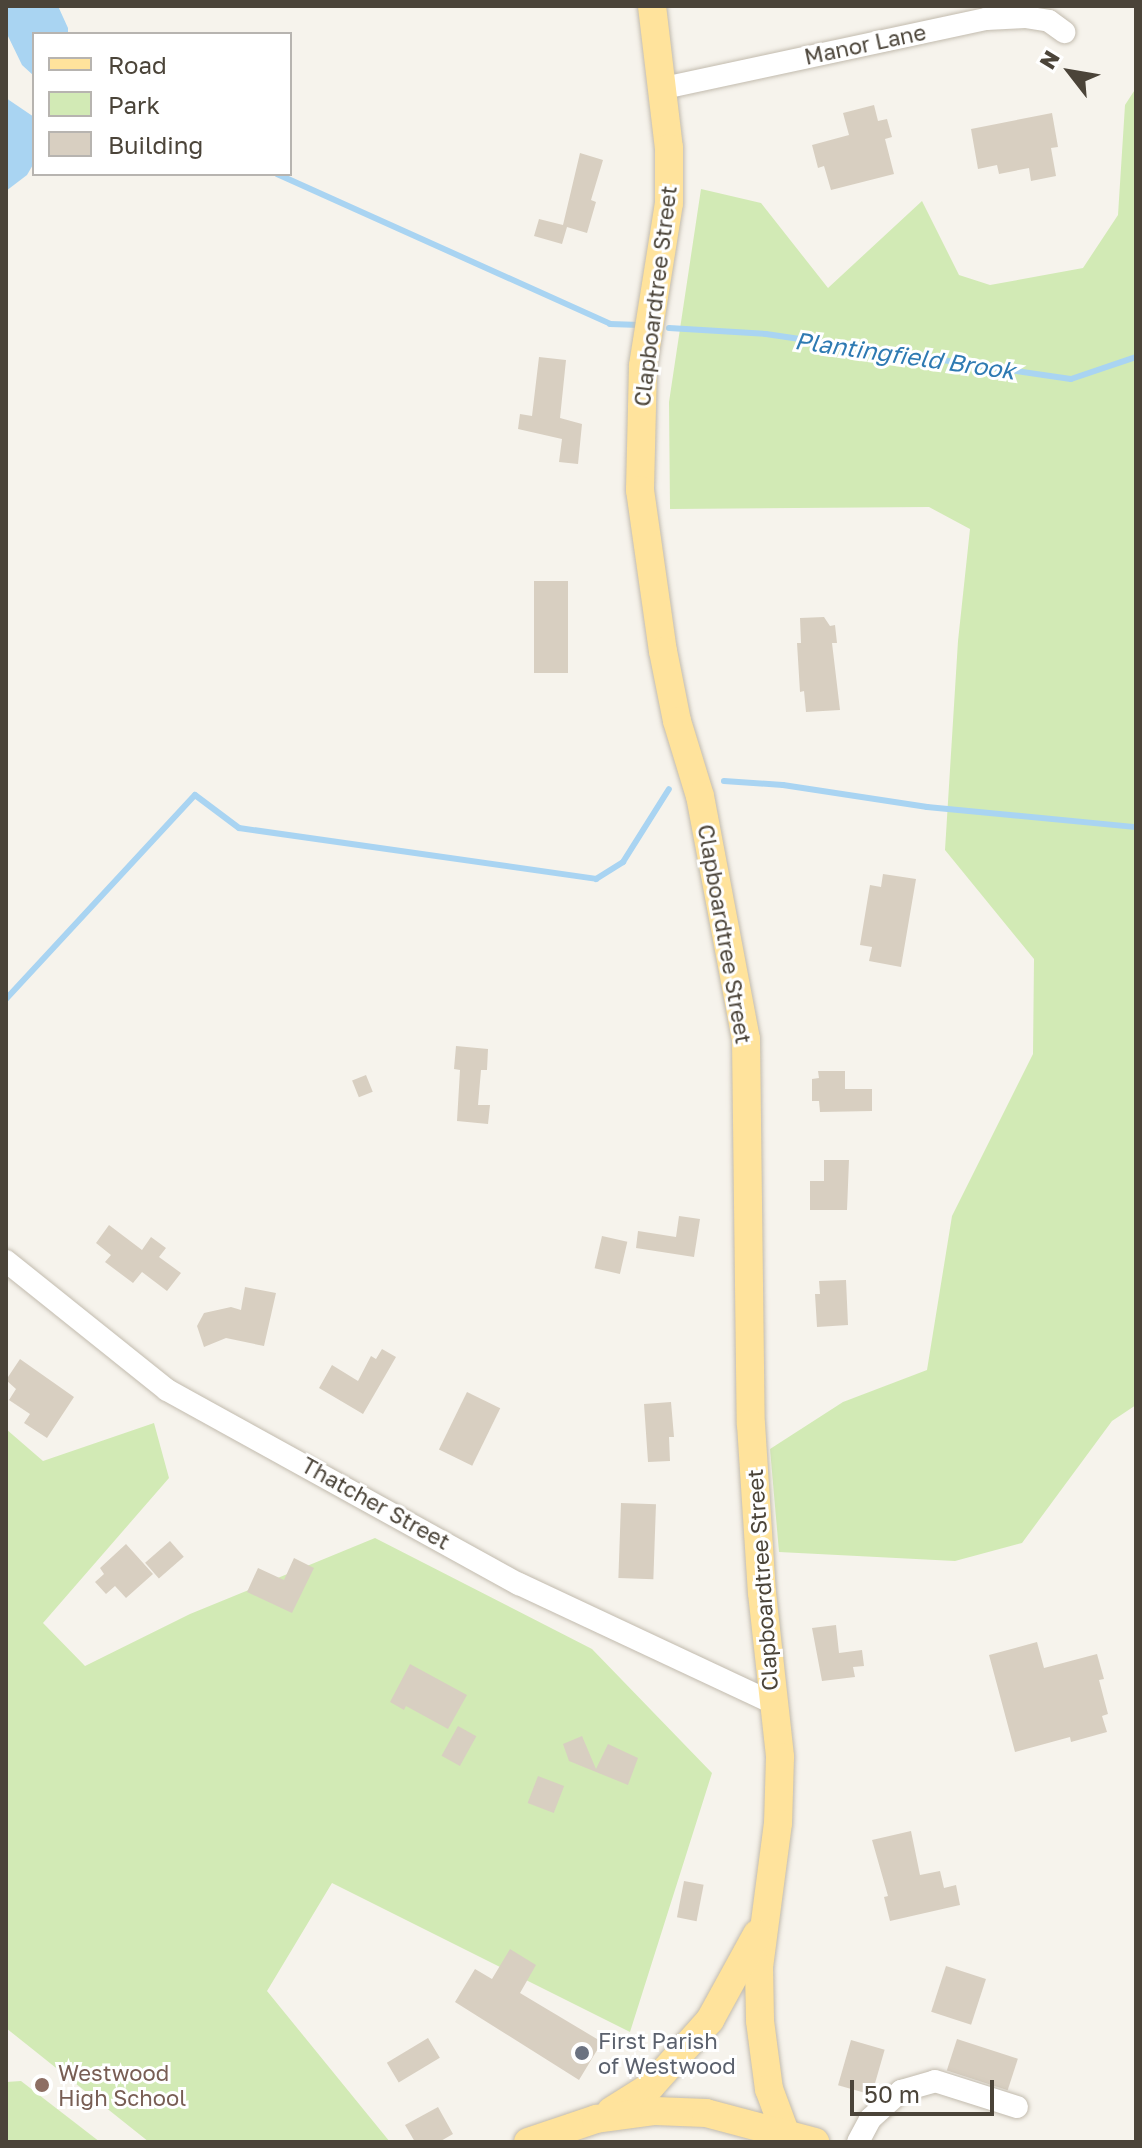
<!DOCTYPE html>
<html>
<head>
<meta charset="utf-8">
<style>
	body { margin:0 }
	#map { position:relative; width:1142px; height:2148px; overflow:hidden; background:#f6f3ec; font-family:"Golos Text",sans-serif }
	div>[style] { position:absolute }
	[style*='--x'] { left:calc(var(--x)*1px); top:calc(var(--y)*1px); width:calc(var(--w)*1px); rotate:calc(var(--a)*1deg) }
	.green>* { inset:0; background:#d2eab5 }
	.water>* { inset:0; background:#a9d4f2 }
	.stream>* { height:6px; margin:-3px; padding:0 3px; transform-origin:3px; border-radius:3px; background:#a9d4f2 }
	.building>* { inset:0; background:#d8cfc1; transform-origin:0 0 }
	.roads { filter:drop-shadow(0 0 2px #c2bbae) drop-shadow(0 0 2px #c2bbae) }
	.minor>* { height:22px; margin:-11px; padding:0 11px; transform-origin:11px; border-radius:11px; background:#fff }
	.major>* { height:28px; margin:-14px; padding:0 14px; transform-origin:14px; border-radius:14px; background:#ffe39c }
	.dots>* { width:22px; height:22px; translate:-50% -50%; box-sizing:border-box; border:4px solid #fff; border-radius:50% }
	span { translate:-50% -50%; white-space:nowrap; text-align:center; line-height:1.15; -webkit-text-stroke:6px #fff; paint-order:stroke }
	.street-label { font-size:22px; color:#4b4439 }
	.worship-label { font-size:22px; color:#5b616d }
	.left { translate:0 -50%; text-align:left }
	.education-label { font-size:22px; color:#785e54 }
	.water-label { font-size:24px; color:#2e7ab2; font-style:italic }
	.frame { position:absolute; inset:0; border:8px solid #4b4439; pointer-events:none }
	.legend { position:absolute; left:32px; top:32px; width:260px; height:144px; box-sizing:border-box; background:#fff; border:2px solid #b7b4b0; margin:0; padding:10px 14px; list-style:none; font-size:24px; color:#4b4439 }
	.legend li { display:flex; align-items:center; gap:16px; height:40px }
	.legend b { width:40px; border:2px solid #b7b4b0 }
	.north { position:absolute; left:1030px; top:32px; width:80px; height:80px; -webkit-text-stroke:6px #fff; paint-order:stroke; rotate:301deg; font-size:22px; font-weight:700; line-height:32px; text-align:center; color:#4b4439 }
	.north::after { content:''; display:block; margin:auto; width:28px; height:36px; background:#4b4439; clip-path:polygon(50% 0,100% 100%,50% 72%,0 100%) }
	.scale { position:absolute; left:850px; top:2080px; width:144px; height:36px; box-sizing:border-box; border:4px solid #4b4439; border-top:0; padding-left:10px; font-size:24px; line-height:28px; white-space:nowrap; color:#4b4439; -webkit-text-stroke:6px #fff; paint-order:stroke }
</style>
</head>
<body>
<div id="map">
	<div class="green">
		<i style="clip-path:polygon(1136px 88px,1136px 1405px,1112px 1421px,1022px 1543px,955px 1561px,779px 1552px,770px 1449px,843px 1402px,927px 1370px,952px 1216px,1033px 1054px,1034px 959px,945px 850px,958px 641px,970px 529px,929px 507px,670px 509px,669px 402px,701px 189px,761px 203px,828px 288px,922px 201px,959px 275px,990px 285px,1083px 268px,1118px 215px,1125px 105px)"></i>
		<i style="clip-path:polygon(154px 1423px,169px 1478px,43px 1623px,85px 1666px,190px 1614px,375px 1538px,592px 1649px,712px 1773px,630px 2032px,332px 1883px,267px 1991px,390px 2142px,149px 2142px,6px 2028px,6px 1429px,43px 1461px)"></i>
		<i style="clip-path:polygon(21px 2081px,100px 2142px,6px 2142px,6px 2082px)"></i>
	</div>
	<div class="water">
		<i style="clip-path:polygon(6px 6px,58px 6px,68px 28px,68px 34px,34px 34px,34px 76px,22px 65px,6px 32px)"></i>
		<i style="clip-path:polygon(6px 98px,34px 117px,34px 163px,27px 175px,6px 191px)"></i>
	</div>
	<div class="stream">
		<i style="--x:277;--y:174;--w:365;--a:24.2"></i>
		<i style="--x:610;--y:324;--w:30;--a:2"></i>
		<i style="--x:669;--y:328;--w:97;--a:3.5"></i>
		<i style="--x:766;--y:334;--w:308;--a:8.4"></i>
		<i style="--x:1071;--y:379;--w:69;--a:-18.7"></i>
		<i style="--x:724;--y:781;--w:59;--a:3.9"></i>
		<i style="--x:783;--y:785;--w:146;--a:8.7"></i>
		<i style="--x:927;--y:807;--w:210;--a:5.5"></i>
		<i style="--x:6;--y:999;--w:278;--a:-47.2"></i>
		<i style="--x:195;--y:795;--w:55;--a:36.9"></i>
		<i style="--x:239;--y:828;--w:361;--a:8.1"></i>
		<i style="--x:596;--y:879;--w:32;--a:-32"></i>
		<i style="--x:623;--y:862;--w:86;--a:-57.8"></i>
	</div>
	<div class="building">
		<i style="clip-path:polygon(874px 105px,878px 121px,887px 119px,892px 137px,885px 139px,894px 174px,831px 190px,824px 166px,818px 168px,812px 145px,849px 135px,843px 113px)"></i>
		<i style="clip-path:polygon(1052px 113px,1058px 147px,1051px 148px,1056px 176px,1031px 181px,1029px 168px,999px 174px,997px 165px,978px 169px,971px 129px)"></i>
		<i style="clip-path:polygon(580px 153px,603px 160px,591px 200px,596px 202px,587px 233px,567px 227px,562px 244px,534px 236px,539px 219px,563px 225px)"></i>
		<i style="clip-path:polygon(539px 357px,566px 360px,560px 418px,582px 424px,578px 464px,559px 462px,562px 439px,518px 429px,520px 414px,532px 416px)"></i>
		<i style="left:534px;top:581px;width:34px;height:92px"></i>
		<i style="clip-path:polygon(824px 617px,830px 626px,835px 625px,837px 643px,832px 643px,840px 710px,806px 712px,804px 691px,800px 692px,797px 643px,801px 643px,800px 618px)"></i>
		<i style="clip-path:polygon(883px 874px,916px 879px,901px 967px,869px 961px,872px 947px,860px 945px,870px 885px,881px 887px)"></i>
		<i style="clip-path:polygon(456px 1046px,488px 1049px,487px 1070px,481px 1070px,478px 1105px,490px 1105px,488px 1124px,457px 1121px,460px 1070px,454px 1069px)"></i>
		<i style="clip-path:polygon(818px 1071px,845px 1071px,845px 1089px,872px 1089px,872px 1111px,820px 1112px,819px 1101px,812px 1101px,812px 1079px,819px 1078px)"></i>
		<i style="left:366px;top:1075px;width:18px;height:15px;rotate:68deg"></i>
		<i style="clip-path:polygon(824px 1160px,849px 1160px,847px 1210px,810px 1210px,810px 1181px,824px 1181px)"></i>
		<i style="clip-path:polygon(679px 1216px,700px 1219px,694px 1257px,636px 1248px,638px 1231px,676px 1237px)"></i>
		<i style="clip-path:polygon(109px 1225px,142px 1250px,151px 1237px,166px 1248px,159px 1257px,181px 1273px,167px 1291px,142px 1272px,133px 1283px,105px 1262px,111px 1255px,96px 1243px)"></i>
		<i style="left:602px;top:1236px;width:26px;height:33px;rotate:13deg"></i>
		<i style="clip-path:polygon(846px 1280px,848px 1325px,817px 1327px,815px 1294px,820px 1294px,819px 1281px)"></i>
		<i style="clip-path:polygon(245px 1287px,276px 1293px,264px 1346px,226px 1338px,204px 1347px,197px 1326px,204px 1313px,231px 1307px,241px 1310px)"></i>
		<i style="clip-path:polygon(382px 1349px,396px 1357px,363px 1414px,319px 1388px,332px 1365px,358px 1381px,371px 1356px,376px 1359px)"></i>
		<i style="clip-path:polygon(20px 1359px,74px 1397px,47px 1438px,24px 1423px,30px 1414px,9px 1400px,16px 1389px,6px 1380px)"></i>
		<i style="left:467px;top:1392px;width:37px;height:64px;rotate:26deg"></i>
		<i style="clip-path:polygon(671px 1402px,674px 1437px,669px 1437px,670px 1461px,648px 1462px,644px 1404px)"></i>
		<i style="left:621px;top:1503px;width:35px;height:75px;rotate:2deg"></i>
		<i style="left:170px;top:1541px;width:21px;height:33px;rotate:49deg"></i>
		<i style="clip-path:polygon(126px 1544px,153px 1574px,126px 1598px,115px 1586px,106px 1594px,95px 1582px,104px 1574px,100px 1568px)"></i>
		<i style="clip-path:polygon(294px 1558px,314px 1568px,292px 1613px,247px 1592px,258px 1568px,284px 1580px)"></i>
		<i style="clip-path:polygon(836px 1625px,839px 1653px,862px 1650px,864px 1666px,853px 1667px,855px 1677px,822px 1681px,812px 1628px)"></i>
		<i style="clip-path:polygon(1037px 1642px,1044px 1668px,1097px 1654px,1104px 1679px,1099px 1680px,1108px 1714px,1102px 1716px,1107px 1732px,1071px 1742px,1070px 1737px,1015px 1752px,989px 1655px)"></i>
		<i style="clip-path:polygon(410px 1664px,467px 1695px,448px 1729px,406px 1706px,404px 1710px,390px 1702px)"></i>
		<i style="left:458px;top:1726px;width:21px;height:34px;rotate:29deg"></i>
		<i style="clip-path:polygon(582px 1736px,596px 1769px,608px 1744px,638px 1758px,628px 1785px,569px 1761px,563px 1744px)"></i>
		<i style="left:538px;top:1776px;width:28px;height:29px;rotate:21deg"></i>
		<i style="clip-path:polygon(911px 1831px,920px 1875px,940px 1871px,944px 1888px,956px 1885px,960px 1905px,890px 1921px,884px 1897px,888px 1896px,872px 1840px)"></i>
		<i style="left:684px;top:1881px;width:20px;height:37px;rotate:11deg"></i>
		<i style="clip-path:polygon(510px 1949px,536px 1965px,520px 1993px,602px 2042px,579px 2080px,455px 2002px,475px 1969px,492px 1979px)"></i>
		<i style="left:946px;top:1966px;width:42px;height:48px;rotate:18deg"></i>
		<i style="left:428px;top:2038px;width:23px;height:48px;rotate:59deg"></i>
		<i style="left:957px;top:2039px;width:64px;height:33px;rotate:18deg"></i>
		<i style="left:851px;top:2040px;width:35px;height:47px;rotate:16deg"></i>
		<i style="clip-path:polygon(438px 2107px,453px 2134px,439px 2142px,415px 2142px,405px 2125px)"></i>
	</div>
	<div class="roads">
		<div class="minor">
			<i style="--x:664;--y:88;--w:329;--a:-12.1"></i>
			<i style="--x:986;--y:19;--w:39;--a:-3"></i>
			<i style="--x:1025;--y:17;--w:24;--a:9"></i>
			<i style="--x:1049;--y:21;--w:19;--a:36"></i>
			<i style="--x:6;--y:1261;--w:206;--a:38.7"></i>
			<i style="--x:167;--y:1390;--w:402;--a:28.9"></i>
			<i style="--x:519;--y:1584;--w:278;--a:25.1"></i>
			<i style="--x:858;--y:2142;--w:26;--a:-62"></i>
			<i style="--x:870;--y:2119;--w:42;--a:-42.1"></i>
			<i style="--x:901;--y:2091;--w:35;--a:-16"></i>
			<i style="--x:935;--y:2081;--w:86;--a:17.6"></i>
		</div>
		<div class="major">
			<i style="--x:652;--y:6;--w:143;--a:83.2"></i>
			<i style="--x:669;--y:148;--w:55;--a:90"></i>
			<i style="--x:669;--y:203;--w:165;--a:99.1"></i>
			<i style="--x:643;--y:366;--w:124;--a:91.4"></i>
			<i style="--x:640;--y:490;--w:163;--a:81.9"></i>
			<i style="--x:663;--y:651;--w:71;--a:78.7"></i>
			<i style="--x:677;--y:721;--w:78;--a:73"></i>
			<i style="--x:700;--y:796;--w:247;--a:79.3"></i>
			<i style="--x:746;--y:1039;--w:385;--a:89.3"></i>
			<i style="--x:751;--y:1424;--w:169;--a:86.3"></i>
			<i style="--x:762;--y:1593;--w:165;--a:83.7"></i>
			<i style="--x:780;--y:1757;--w:66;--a:91.7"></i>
			<i style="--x:778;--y:1823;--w:145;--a:97.5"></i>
			<i style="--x:759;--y:1967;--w:54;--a:88.9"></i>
			<i style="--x:760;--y:2021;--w:69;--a:82.5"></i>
			<i style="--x:769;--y:2089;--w:49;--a:69.7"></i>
			<i style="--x:611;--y:2111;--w:47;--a:-32"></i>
			<i style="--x:651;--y:2086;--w:89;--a:-48.2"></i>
			<i style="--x:710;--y:2020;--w:98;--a:-61.3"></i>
			<i style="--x:528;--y:2142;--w:72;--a:-18.7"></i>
			<i style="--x:596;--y:2119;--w:60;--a:-7.7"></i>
			<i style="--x:655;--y:2111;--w:51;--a:2.2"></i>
			<i style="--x:706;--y:2113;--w:113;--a:14.9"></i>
		</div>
	</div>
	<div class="dots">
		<i style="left:582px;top:2053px;background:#6b7280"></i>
		<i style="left:42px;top:2085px;background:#8d6e63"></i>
	</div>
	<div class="street-label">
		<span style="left:865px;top:44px;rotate:-12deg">Manor Lane</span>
		<span style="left:655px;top:296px;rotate:-83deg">Clapboardtree Street</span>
		<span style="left:725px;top:934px;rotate:80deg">Clapboardtree Street</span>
		<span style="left:376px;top:1503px;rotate:29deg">Thatcher Street</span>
		<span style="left:762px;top:1580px;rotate:-94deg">Clapboardtree Street</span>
	</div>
	<div class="worship-label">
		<span class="left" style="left:598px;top:2053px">First Parish<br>of Westwood</span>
	</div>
	<div class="education-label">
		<span class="left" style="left:58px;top:2085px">Westwood<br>High School</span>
	</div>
	<div class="water-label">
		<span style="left:905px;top:355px;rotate:8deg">Plantingfield Brook</span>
	</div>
	<div class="frame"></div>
	<ul class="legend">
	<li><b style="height:10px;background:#ffe39c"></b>Road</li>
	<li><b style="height:22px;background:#d2eab5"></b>Park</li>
	<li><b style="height:22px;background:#d8cfc1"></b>Building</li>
	</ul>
	<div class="north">N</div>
	<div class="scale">50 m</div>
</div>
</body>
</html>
